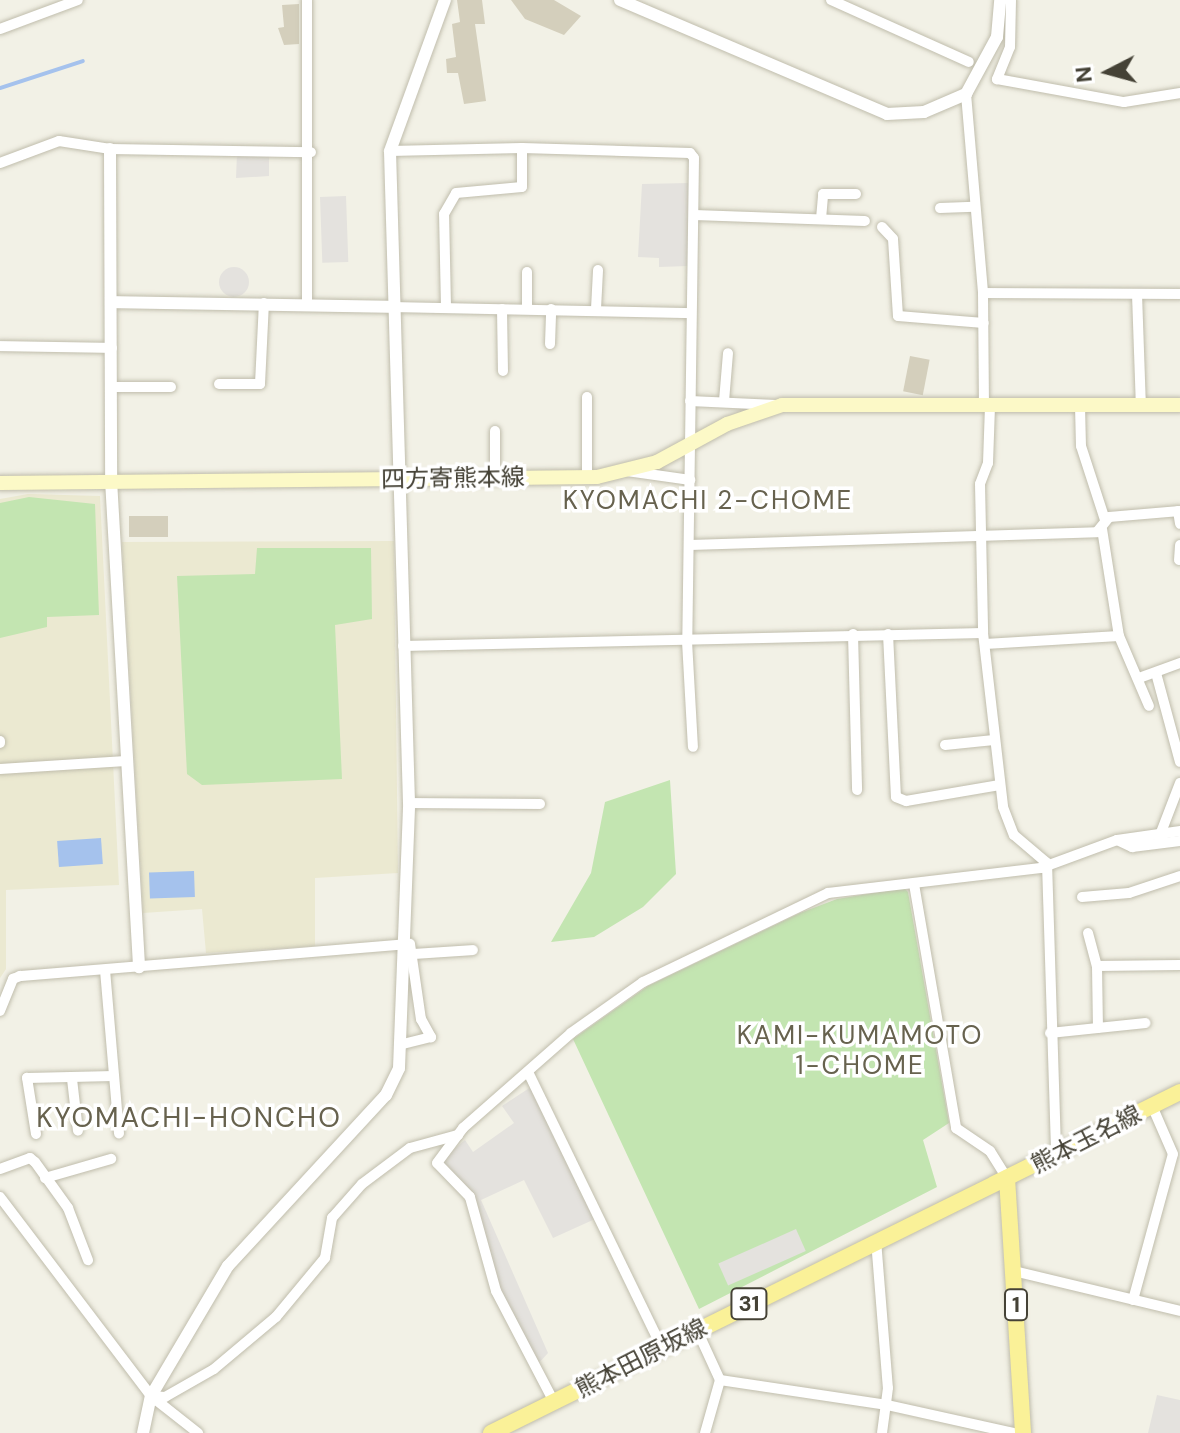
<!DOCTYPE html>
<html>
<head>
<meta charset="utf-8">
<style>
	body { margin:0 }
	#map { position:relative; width:1180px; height:1433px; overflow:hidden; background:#f2f1e6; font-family:"DM Sans","Noto Sans JP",sans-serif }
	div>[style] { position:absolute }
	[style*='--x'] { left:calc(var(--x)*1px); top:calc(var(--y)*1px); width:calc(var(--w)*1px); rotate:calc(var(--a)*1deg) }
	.education>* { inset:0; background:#ebe9d1 }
	.green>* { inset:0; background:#c3e5b1 }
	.parking>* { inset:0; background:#e4e2de; transform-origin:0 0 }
	.round { border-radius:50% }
	.water>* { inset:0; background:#a5c2ed; transform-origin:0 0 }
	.stream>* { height:4px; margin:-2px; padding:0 2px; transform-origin:2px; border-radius:2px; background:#a5c2ed }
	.building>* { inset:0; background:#d4cfbc; transform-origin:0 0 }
	.roads { filter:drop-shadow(0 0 2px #c0bdac) drop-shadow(0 0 2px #c0bdac) }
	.minor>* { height:10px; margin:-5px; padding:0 5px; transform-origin:5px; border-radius:5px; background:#fff }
	.tertiary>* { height:12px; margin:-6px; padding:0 6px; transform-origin:6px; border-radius:6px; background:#fff }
	.secondary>* { height:14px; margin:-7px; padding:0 7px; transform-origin:7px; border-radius:7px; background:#fcf9c7 }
	.primary>* { height:16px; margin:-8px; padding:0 8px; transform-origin:8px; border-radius:8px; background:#faf198 }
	span { translate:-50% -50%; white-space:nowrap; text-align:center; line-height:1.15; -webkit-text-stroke:7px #fff; paint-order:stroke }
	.shield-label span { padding:2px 6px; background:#fff; border:2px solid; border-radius:6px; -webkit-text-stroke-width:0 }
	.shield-label { font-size:22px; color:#454236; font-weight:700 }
	.street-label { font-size:24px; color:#454236 }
	.neighbourhood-label { font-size:26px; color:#67624e; letter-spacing:2px }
	.quarter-label { font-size:28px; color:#67624e; letter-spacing:2px }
	.north { position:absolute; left:1068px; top:32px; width:80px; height:80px; -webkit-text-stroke:6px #fff; paint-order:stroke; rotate:264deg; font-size:22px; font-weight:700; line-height:32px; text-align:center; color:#454236 }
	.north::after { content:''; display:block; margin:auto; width:28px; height:36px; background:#454236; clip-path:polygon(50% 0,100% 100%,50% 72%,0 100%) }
</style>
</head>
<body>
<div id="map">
	<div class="education">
		<i style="clip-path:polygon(28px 494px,100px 496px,119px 885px,6px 890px,6px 969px,0 978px,0 499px)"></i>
		<i style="clip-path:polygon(394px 541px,398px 873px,315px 878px,315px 946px,206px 953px,202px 909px,143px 913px,122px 542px)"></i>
	</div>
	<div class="green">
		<i style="clip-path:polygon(29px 497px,95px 504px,99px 615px,47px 617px,47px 627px,0 638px,0 503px)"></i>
		<i style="clip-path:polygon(257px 548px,371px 548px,372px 619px,335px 625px,342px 779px,202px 785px,187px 774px,177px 576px,255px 574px)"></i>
		<i style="clip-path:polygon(670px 780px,676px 874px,643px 907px,594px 937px,551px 942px,591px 873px,605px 802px)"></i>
		<i style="clip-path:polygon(904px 888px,908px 892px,949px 1123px,923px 1140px,937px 1187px,699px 1309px,573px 1039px,648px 986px,800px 913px,837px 899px)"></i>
	</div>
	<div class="parking">
		<i style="clip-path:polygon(237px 153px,269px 154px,269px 176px,236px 178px)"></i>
		<i style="clip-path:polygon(689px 183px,688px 266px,659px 267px,659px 258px,638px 257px,642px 184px)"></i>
		<i style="left:346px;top:196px;width:66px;height:26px;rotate:88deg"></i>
		<i class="round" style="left:219px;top:267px;width:30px;height:30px"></i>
		<i style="clip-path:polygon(534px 1085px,595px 1219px,553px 1238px,524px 1180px,481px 1200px,548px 1353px,538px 1364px,501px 1291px,474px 1198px,440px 1161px,465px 1140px,473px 1152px,514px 1123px,502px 1106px)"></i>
		<i style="left:796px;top:1229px;width:24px;height:85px;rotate:66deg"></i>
		<i style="clip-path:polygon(1157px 1395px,1180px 1400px,1180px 1433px,1148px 1433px)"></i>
	</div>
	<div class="water">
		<i style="left:101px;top:838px;width:26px;height:44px;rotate:86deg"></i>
		<i style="left:194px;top:871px;width:26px;height:45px;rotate:88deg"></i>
	</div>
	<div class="stream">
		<i style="--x:0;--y:88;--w:87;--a:-18"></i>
	</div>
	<div class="building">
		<i style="clip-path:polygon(457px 0,482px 0,485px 24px,475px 24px,486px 101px,464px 104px,458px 73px,447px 73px,446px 59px,456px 57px,452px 24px,460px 22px)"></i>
		<i style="clip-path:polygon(511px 0,554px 0,581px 16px,564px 35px,525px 19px)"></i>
		<i style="clip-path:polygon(299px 4px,299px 44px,284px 45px,278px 28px,284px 27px,282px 5px)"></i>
		<i style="left:910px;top:356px;width:20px;height:36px;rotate:11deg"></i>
		<i style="left:168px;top:516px;width:21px;height:39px;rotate:90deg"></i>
	</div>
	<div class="roads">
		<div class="minor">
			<i style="--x:307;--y:0;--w:304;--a:90"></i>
			<i style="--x:831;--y:0;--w:151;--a:24.2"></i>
			<i style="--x:1011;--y:0;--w:47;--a:91.2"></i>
			<i style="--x:1010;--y:47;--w:35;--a:112"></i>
			<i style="--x:997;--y:79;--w:129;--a:10.3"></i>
			<i style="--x:1124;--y:102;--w:57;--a:-9.1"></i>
			<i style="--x:0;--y:29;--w:83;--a:-20.4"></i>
			<i style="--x:966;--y:94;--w:200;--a:85.1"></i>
			<i style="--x:983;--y:293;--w:113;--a:89.5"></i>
			<i style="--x:390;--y:151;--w:132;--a:-1.3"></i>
			<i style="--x:522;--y:148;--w:168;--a:1.7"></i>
			<i style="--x:690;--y:153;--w:6;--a:51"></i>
			<i style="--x:694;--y:158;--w:483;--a:90.8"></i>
			<i style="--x:687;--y:641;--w:106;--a:86.8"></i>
			<i style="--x:0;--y:163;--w:63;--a:-20.4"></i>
			<i style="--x:59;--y:141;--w:52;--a:8.9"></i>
			<i style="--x:110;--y:149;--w:201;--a:0.9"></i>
			<i style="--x:940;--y:208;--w:34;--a:-2"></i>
			<i style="--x:694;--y:215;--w:171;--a:2"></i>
			<i style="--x:821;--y:219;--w:25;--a:-85"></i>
			<i style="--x:823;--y:194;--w:33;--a:0"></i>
			<i style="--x:882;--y:227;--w:16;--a:47"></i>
			<i style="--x:893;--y:239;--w:77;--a:86.3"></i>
			<i style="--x:898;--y:316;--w:86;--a:4.7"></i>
			<i style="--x:983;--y:293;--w:197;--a:0.3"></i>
			<i style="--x:1137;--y:294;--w:112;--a:88"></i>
			<i style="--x:396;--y:307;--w:295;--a:1.2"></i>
			<i style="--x:446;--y:307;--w:93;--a:-91.2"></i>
			<i style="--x:444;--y:214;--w:24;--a:-60"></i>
			<i style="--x:456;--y:193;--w:66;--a:-5.2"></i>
			<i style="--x:522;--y:187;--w:39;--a:-90"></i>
			<i style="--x:502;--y:309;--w:62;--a:89.1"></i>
			<i style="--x:527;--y:309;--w:37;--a:-90"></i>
			<i style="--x:596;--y:309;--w:39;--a:-87"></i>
			<i style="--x:550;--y:344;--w:35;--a:-88"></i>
			<i style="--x:0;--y:346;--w:112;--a:1"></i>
			<i style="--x:219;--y:384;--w:41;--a:0"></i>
			<i style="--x:260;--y:384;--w:81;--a:-87.2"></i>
			<i style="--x:112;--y:387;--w:59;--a:0"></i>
			<i style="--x:690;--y:401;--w:86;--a:2.7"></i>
			<i style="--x:724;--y:401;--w:48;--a:-85.2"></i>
			<i style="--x:990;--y:406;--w:57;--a:92"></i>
			<i style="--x:988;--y:463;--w:22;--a:111"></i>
			<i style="--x:980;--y:484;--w:149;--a:88.8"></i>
			<i style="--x:983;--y:633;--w:175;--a:83.4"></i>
			<i style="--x:1003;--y:807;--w:30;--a:69"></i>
			<i style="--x:1014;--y:835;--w:43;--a:40.3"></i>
			<i style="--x:1047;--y:863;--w:292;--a:88.2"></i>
			<i style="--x:1080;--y:406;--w:40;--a:88.6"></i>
			<i style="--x:1081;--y:446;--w:78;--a:72"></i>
			<i style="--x:495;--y:431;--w:46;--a:90"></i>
			<i style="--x:627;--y:471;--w:64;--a:8.1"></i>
			<i style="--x:587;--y:477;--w:80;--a:-90"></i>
			<i style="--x:1178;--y:511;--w:13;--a:81"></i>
			<i style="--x:1102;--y:529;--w:108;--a:81"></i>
			<i style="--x:1119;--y:636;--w:76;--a:66.8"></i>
			<i style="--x:690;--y:545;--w:407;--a:-1.8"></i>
			<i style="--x:1097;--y:532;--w:19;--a:-51"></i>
			<i style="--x:1109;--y:517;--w:71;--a:-4.8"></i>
			<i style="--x:1179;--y:560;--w:15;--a:-86"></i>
			<i style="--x:853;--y:634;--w:156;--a:88.5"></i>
			<i style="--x:888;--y:634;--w:163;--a:87.2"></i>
			<i style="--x:896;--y:797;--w:11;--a:22"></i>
			<i style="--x:906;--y:801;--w:95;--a:-9.7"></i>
			<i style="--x:985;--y:644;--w:134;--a:-3.4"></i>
			<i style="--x:403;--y:646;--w:580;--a:-1.28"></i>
			<i style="--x:1156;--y:673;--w:92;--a:74.9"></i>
			<i style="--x:1139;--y:678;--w:44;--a:-20.1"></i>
			<i style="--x:0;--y:741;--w:2;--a:90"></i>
			<i style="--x:945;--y:745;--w:49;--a:-5.8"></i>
			<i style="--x:0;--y:769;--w:126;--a:-3.6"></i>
			<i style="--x:409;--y:803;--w:131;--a:0.4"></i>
			<i style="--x:1160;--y:835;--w:56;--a:-69"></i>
			<i style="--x:1117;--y:840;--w:64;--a:-8.1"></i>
			<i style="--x:914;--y:884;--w:248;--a:80.2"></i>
			<i style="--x:956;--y:1128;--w:41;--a:34.1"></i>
			<i style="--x:990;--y:1151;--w:32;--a:58"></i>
			<i style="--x:1082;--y:897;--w:47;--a:-4.9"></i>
			<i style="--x:1129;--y:893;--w:54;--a:-18.4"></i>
			<i style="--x:1088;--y:933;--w:34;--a:75"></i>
			<i style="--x:1097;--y:966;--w:62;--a:89.1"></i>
			<i style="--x:415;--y:954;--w:58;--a:-3.9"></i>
			<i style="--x:1097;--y:966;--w:83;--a:-0.7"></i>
			<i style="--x:105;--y:970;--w:164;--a:85.1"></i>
			<i style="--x:0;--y:1011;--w:35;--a:-68"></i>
			<i style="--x:13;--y:979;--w:8;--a:-23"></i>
			<i style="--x:20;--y:976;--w:391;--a:-4.7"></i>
			<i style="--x:410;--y:944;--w:76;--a:81.7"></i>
			<i style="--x:421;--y:1019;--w:21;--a:61"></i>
			<i style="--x:431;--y:1037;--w:30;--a:166"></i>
			<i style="--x:1050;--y:1033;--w:96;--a:-6"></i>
			<i style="--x:529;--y:1074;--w:302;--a:64.1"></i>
			<i style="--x:72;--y:1079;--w:52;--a:83.4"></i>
			<i style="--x:36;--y:1134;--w:57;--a:-99.1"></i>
			<i style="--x:27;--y:1078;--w:87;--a:-1.3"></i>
			<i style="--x:0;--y:1169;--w:32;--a:-20"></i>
			<i style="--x:30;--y:1158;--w:6;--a:39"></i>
			<i style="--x:35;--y:1162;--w:57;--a:54.3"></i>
			<i style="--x:68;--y:1208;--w:56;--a:69"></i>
			<i style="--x:45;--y:1178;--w:69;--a:-16.1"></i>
			<i style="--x:0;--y:1197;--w:250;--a:52.8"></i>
			<i style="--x:151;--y:1396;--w:60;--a:38.2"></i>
			<i style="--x:876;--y:1240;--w:148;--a:85.4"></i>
			<i style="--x:888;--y:1388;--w:45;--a:97.6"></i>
			<i style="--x:1014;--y:1271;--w:171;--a:13.5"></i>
			<i style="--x:1133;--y:1300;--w:151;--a:-74.7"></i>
			<i style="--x:1173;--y:1154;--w:52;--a:-113.6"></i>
			<i style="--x:697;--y:1330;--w:55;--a:65.3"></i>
			<i style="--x:720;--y:1380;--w:169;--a:8.5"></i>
			<i style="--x:887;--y:1405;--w:129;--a:12.5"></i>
			<i style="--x:151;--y:1396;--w:14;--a:4"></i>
			<i style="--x:165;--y:1397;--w:56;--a:-29.7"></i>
			<i style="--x:214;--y:1369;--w:81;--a:-40"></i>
			<i style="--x:276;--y:1317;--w:77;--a:-50.3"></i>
			<i style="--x:325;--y:1258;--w:41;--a:-80.1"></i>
			<i style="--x:332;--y:1218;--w:45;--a:-48.6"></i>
			<i style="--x:362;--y:1184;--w:60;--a:-36.9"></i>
			<i style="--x:410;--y:1148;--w:50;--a:-15.2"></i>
			<i style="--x:554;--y:1402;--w:125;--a:-117.6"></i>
			<i style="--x:496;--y:1291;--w:98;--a:-105.5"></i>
			<i style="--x:470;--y:1197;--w:47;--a:-134.1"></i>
			<i style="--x:437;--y:1163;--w:44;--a:-53.4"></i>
			<i style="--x:463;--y:1128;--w:144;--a:-41.3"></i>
			<i style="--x:571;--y:1033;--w:88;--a:-35.3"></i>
			<i style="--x:643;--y:982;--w:205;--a:-25.7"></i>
			<i style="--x:828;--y:893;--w:214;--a:-6.7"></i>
			<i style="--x:1041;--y:868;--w:81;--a:-20.2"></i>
			<i style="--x:1117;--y:840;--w:17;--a:25"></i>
			<i style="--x:1132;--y:847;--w:48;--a:-7.1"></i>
			<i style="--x:705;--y:1433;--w:55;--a:-74.2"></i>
		</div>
		<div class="tertiary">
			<i style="--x:620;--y:0;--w:290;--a:23.1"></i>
			<i style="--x:887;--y:114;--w:37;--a:-3"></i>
			<i style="--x:924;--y:112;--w:46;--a:-23.2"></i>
			<i style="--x:966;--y:94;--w:65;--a:-61.5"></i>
			<i style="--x:997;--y:37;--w:37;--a:-85"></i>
			<i style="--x:110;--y:149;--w:331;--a:89.8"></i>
			<i style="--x:111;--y:480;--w:488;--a:86.7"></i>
			<i style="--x:111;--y:302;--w:285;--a:1"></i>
			<i style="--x:143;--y:1433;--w:38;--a:-78"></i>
			<i style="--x:151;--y:1396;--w:151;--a:-59.4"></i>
			<i style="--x:228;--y:1266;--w:233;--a:-47.3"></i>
			<i style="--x:386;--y:1095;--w:30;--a:-64"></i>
			<i style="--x:399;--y:1068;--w:265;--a:-87.8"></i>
			<i style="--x:409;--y:803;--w:652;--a:-91.67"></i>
			<i style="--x:390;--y:151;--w:161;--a:-70"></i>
		</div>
		<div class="secondary">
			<i style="--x:0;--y:483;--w:597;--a:-0.58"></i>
			<i style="--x:597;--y:477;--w:62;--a:-14"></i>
			<i style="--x:657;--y:462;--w:80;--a:-28.5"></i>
			<i style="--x:727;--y:424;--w:58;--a:-19.1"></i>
			<i style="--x:782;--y:405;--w:398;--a:0"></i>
		</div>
		<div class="primary">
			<i style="--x:1007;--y:1178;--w:256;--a:86.4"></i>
			<i style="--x:491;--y:1433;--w:769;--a:-26.33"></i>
		</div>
	</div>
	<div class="shield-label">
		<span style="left:749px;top:1304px">31</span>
		<span style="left:1016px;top:1305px">1</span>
	</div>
	<div class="street-label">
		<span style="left:453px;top:478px;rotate:-1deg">四方寄熊本線</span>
		<span style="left:1086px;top:1139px;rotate:-27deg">熊本玉名線</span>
		<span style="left:641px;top:1358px;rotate:-27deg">熊本田原坂線</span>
	</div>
	<div class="neighbourhood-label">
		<span style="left:708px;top:501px">KYOMACHI 2-CHOME</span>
		<span style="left:860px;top:1051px">KAMI-KUMAMOTO<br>1-CHOME</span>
	</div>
	<div class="quarter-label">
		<span style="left:189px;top:1118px">KYOMACHI-HONCHO</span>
	</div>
	<div class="north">N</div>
</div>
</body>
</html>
